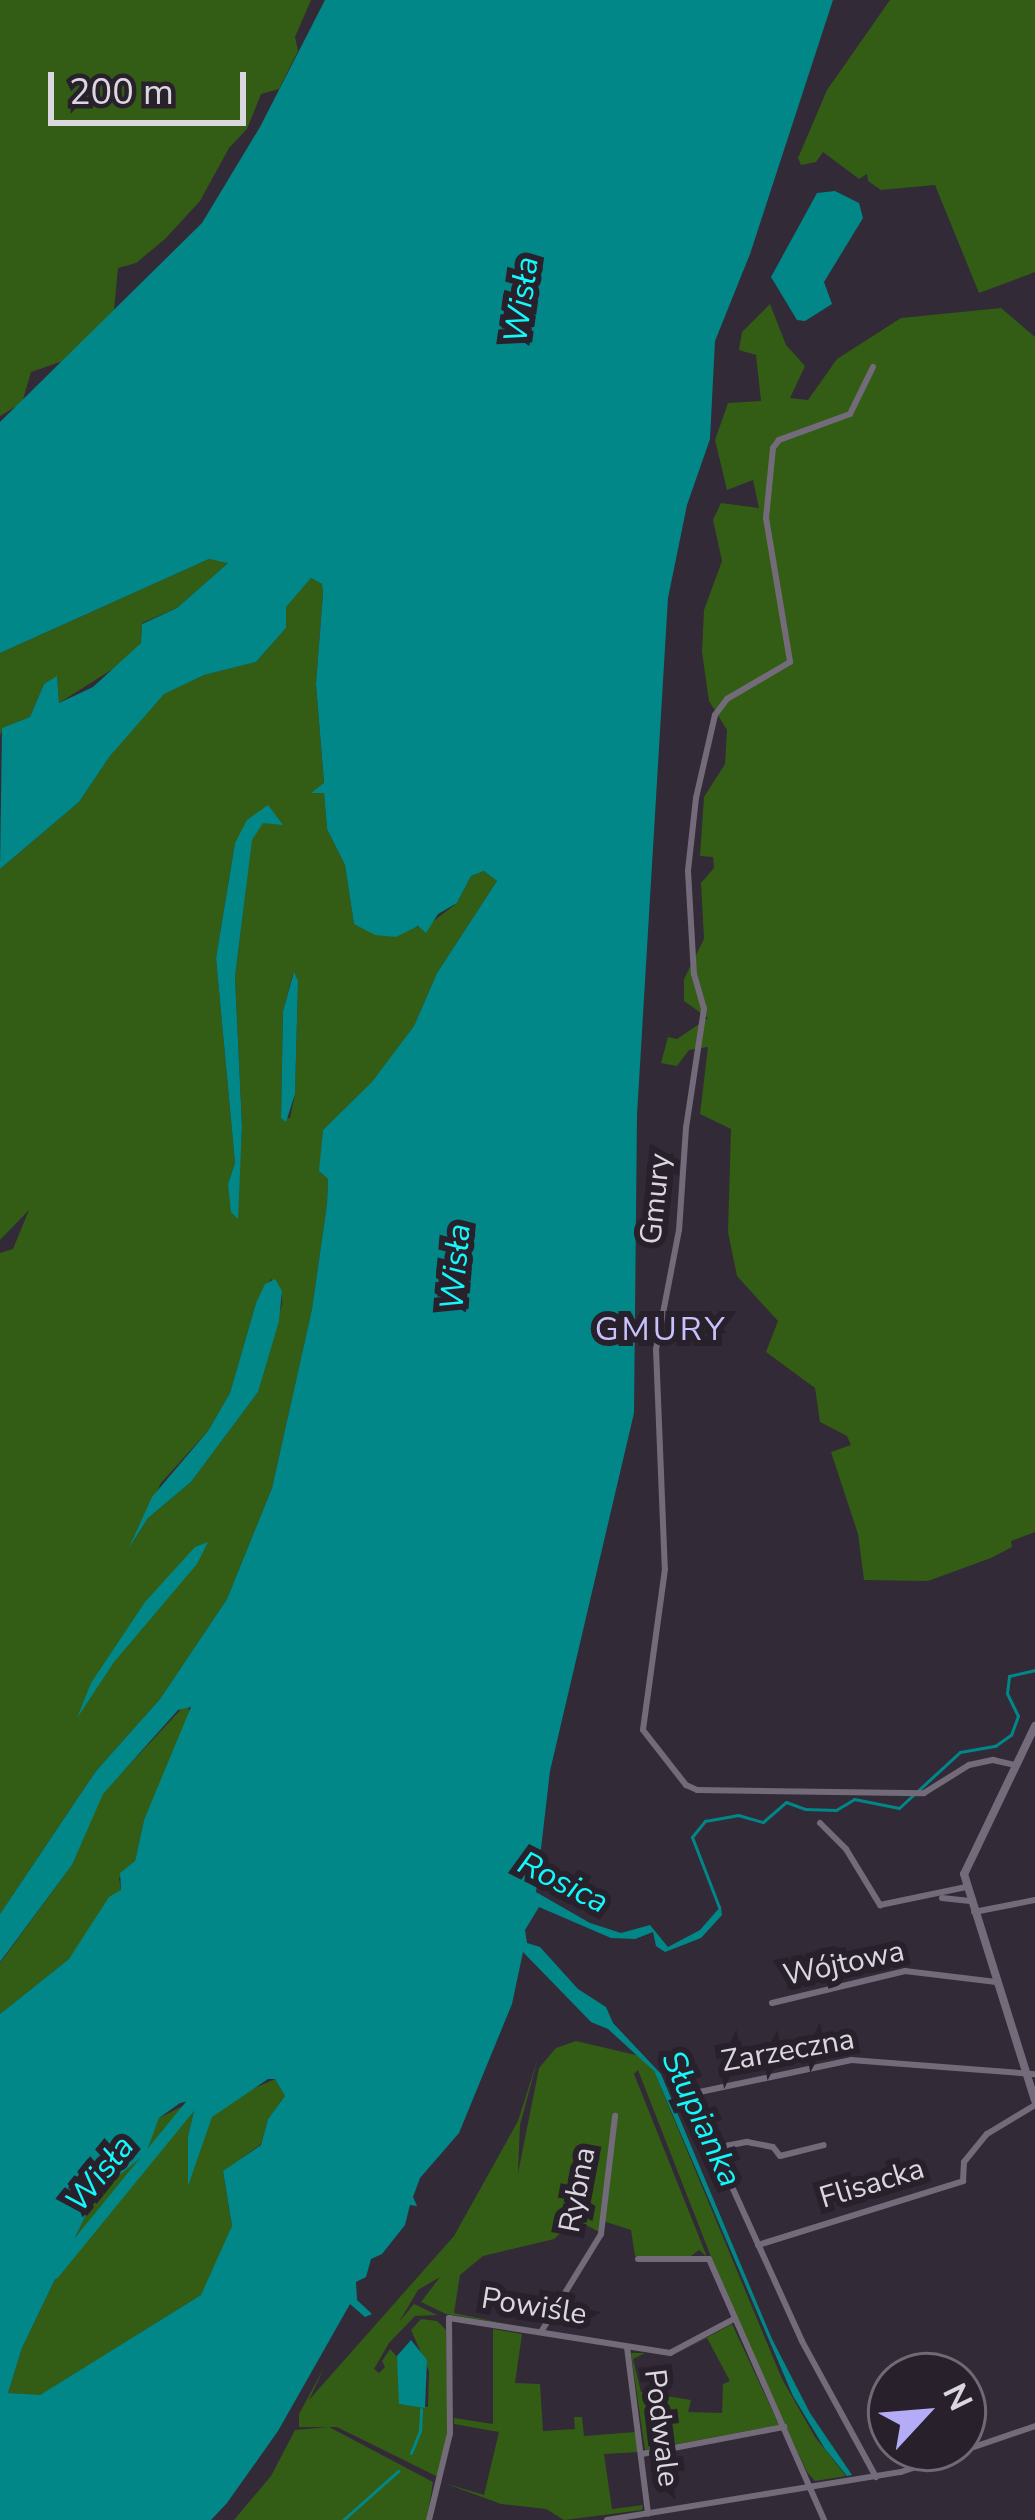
<!DOCTYPE html>
<html>
<head>
<meta charset="utf-8">
<style>
	body { margin:0 }
	#map { position:relative; width:1035px; height:2520px; overflow:hidden; background:#322a37; font-family:"Nunito Sans",sans-serif }
	div>[style] { position:absolute }
	[style*='--x'] { left:calc(var(--x)*1px); top:calc(var(--y)*1px); width:calc(var(--w)*1px); rotate:calc(var(--a)*1deg) }
	.green>* { inset:0; background:#335c15 }
	.water>* { inset:0; background:#018788 }
	.stream>* { height:3px; margin:-1.5px; padding:0 1.5px; transform-origin:1.5px; border-radius:1.5px; background:#018788 }
	.river>* { height:12px; margin:-6px; padding:0 6px; transform-origin:6px; border-radius:6px; background:#018788 }
	.minor>* { height:6px; margin:-3px; padding:0 3px; transform-origin:3px; border-radius:3px; background:#746b7a }
	.tertiary>* { height:8px; margin:-4px; padding:0 4px; transform-origin:4px; border-radius:4px; background:#746b7a }
	span { translate:-50% -50%; white-space:nowrap; text-align:center; line-height:1.15; -webkit-text-stroke:12px #28212c; paint-order:stroke }
	.street-label { font-size:30px; color:#dbd7df }
	.water-label { font-size:33px; color:#13f9fb; font-style:italic }
	.neighbourhood-label { font-size:33px; color:#c8c2fc; letter-spacing:3px }
	.north { position:absolute; left:867px; top:2352px; width:120px; height:120px; box-sizing:border-box; background:#28212c; border:3px solid #706a74; border-radius:50%; rotate:64deg; font-size:33px; font-weight:700; line-height:48px; text-align:center; color:#dbd7df }
	.north::after { content:''; display:block; margin:auto; width:42px; height:54px; background:#b5acf8; clip-path:polygon(50% 0,100% 100%,50% 72%,0 100%) }
	.scale { position:absolute; left:48px; top:72px; width:198px; height:54px; box-sizing:border-box; border:6px solid #dbd7df; border-top:0; padding-left:15px; font-size:36px; line-height:42px; white-space:nowrap; color:#dbd7df; -webkit-text-stroke:9px #28212c; paint-order:stroke }
</style>
</head>
<body>
<div id="map">
	<div class="green">
		<i style="clip-path:polygon(0 0,311px 0,295px 37px,298px 51px,279px 89px,261px 94px,247px 129px,229px 148px,200px 201px,165px 239px,136px 263px,118px 268px,114px 310px,63px 361px,31px 372px,22px 403px,0 416px)"></i>
		<i style="clip-path:polygon(890px 0,1035px 0,1035px 272px,979px 293px,935px 185px,881px 190px,868px 181px,867px 174px,859px 179px,823px 152px,816px 162px,801px 165px,798px 158px,827px 90px)"></i>
		<i style="clip-path:polygon(770px 304px,786px 345px,805px 366px,790px 398px,808px 400px,837px 359px,901px 318px,1001px 308px,1035px 337px,1035px 1532px,1011px 1541px,1012px 1547px,991px 1558px,928px 1581px,864px 1580px,858px 1534px,831px 1452px,851px 1445px,847px 1436px,820px 1422px,815px 1388px,766px 1352px,778px 1321px,737px 1276px,728px 1232px,731px 1129px,700px 1114px,708px 1047px,689px 1050px,677px 1066px,661px 1063px,668px 1037px,677px 1039px,708px 1018px,684px 1001px,684px 979px,704px 939px,701px 883px,714px 868px,713px 857px,700px 856px,704px 797px,725px 764px,727px 730px,709px 701px,702px 652px,704px 610px,722px 561px,713px 520px,721px 503px,759px 508px,753px 480px,727px 490px,715px 440px,728px 403px,761px 401px,756px 355px,739px 350px,742px 332px)"></i>
		<i style="clip-path:polygon(209px 559px,229px 562px,177px 608px,142px 623px,141px 643px,127px 660px,59px 703px,57px 677px,44px 684px,30px 717px,3px 728px,0 736px,0 653px)"></i>
		<i style="clip-path:polygon(evenodd,311px 578px,322px 584px,323px 593px,316px 684px,324px 784px,312px 793px,324px 792px,327px 829px,345px 865px,354px 924px,396px 937px,408px 928px,427px 926px,457px 903px,471px 876px,484px 871px,497px 881px,437px 973px,414px 1026px,373px 1082px,323px 1130px,320px 1172px,328px 1179px,327px 1204px,312px 1309px,272px 1488px,227px 1599px,160px 1699px,96px 1771px,0 1914px,0 1253px,13px 1249px,29px 1210px,0 1240px,0 869px,79px 802px,110px 756px,164px 693px,204px 675px,256px 662px,286px 628px,285px 607px,311px 578px,235px 843px,246px 887px,235px 977px,242px 1126px,237px 1218px,228px 1184px,235px 1163px,216px 958px,235px 843px,311px 578px,293px 974px,298px 981px,295px 1094px,290px 1118px,281px 1118px,283px 1011px,293px 974px,311px 578px,271px 1279px,282px 1291px,282px 1304px,258px 1392px,191px 1482px,148px 1518px,132px 1544px,161px 1483px,208px 1431px,230px 1393px,256px 1303px,271px 1279px)"></i>
		<i style="clip-path:polygon(186px 1704px,192px 1715px,144px 1820px,135px 1861px,119px 1878px,121px 1890px,69px 1959px,0 2014px,0 1963px,72px 1865px,102px 1794px)"></i>
		<i style="clip-path:polygon(576px 2041px,640px 2056px,654px 2071px,782px 2379px,815px 2437px,846px 2476px,815px 2481px,807px 2472px,735px 2318px,638px 2070px,634px 2074px,707px 2257px,699px 2250px,691px 2256px,635px 2256px,631px 2230px,603px 2221px,599px 2232px,575px 2219px,554px 2239px,483px 2256px,460px 2275px,454px 2313px,502px 2323px,446px 2314px,421px 2302px,440px 2277px,418px 2290px,399px 2322px,414px 2304px,437px 2315px,415px 2316px,389px 2343px,374px 2369px,379px 2373px,385px 2367px,382px 2361px,390px 2349px,402px 2362px,399px 2404px,428px 2407px,429px 2371px,411px 2330px,421px 2319px,437px 2321px,446px 2330px,448px 2430px,438px 2477px,337px 2427px,299px 2427px,299px 2414px,325px 2366px,309px 2400px,454px 2236px,518px 2121px,538px 2058px,520px 2125px,518px 2173px,539px 2068px,556px 2048px)"></i>
		<i style="clip-path:polygon(275px 2079px,285px 2096px,268px 2119px,261px 2144px,223px 2172px,232px 2226px,227px 2249px,201px 2295px,39px 2396px,8px 2393px,22px 2348px,95px 2196px,145px 2153px,159px 2118px,197px 2099px,188px 2136px,239px 2095px)"></i>
		<i style="clip-path:polygon(732px 2324px,779px 2425px,645px 2450px,631px 2353px,645px 2353px,633px 2359px,641px 2392px,691px 2400px,688px 2412px,722px 2413px,723px 2384px,730px 2381px,707px 2338px,678px 2353px)"></i>
		<i style="clip-path:polygon(493px 2329px,522px 2334px,515px 2383px,540px 2384px,543px 2431px,575px 2429px,574px 2417px,582px 2417px,584px 2436px,636px 2432px,638px 2452px,604px 2454px,612px 2509px,643px 2505px,642px 2510px,564px 2520px,546px 2509px,501px 2504px,444px 2483px,484px 2495px,499px 2432px,454px 2424px,454px 2418px,493px 2424px)"></i>
		<i style="clip-path:polygon(329px 2427px,433px 2482px,427px 2520px,234px 2520px,271px 2476px,295px 2430px)"></i>
	</div>
	<div class="water">
		<i style="clip-path:polygon(evenodd,325px 0,833px 0,750px 254px,715px 341px,710px 439px,687px 505px,668px 598px,637px 1115px,634px 1413px,550px 1771px,536px 1892px,590px 1923px,621px 1933px,650px 1925px,668px 1947px,700px 1930px,721px 1906px,722px 1915px,701px 1938px,665px 1952px,656px 1946px,653px 1932px,635px 1939px,611px 1938px,539px 1907px,525px 1930px,527px 1943px,540px 1947px,578px 1989px,606px 2007px,613px 2023px,661px 2074px,772px 2339px,810px 2413px,852px 2475px,847px 2476px,825px 2449px,793px 2396px,654px 2071px,608px 2029px,591px 2022px,523px 1952px,512px 2004px,459px 2133px,420px 2178px,413px 2197px,417px 2206px,410px 2205px,405px 2225px,382px 2254px,371px 2259px,366px 2277px,356px 2282px,357px 2300px,372px 2314px,365px 2317px,350px 2304px,278px 2431px,227px 2503px,211px 2520px,0 2520px,0 2014px,69px 1959px,109px 1897px,121px 1890px,120px 1873px,135px 1861px,144px 1820px,191px 1707px,178px 1710px,103px 1794px,72px 1865px,0 1962px,0 1914px,96px 1771px,160px 1699px,227px 1599px,272px 1488px,312px 1309px,327px 1204px,328px 1179px,319px 1171px,323px 1130px,372px 1082px,414px 1026px,437px 973px,497px 881px,484px 871px,471px 876px,457px 903px,438px 914px,426px 933px,418px 926px,396px 937px,375px 935px,354px 924px,345px 865px,327px 829px,324px 793px,311px 793px,324px 783px,316px 684px,323px 593px,322px 584px,311px 578px,286px 607px,286px 628px,256px 662px,204px 675px,164px 694px,110px 756px,79px 802px,0 869px,2px 728px,30px 717px,44px 684px,57px 676px,59px 703px,93px 687px,141px 643px,142px 624px,177px 608px,228px 563px,209px 559px,0 653px,0 422px,202px 223px,260px 127px,325px 0,268px 2079px,275px 2079px,285px 2096px,268px 2119px,261px 2145px,223px 2171px,232px 2226px,201px 2295px,40px 2395px,8px 2393px,22px 2348px,95px 2196px,146px 2153px,159px 2118px,180px 2103px,197px 2099px,188px 2136px,188px 2186px,212px 2117px,268px 2079px)"></i>
		<i style="clip-path:polygon(835px 191px,859px 203px,863px 218px,824px 282px,832px 304px,805px 321px,797px 320px,771px 277px,817px 193px)"></i>
		<i style="clip-path:polygon(268px 805px,283px 825px,263px 823px,252px 840px,235px 977px,242px 1126px,238px 1219px,231px 1212px,228px 1184px,235px 1163px,216px 958px,235px 843px,247px 820px)"></i>
		<i style="clip-path:polygon(294px 972px,298px 981px,295px 1094px,286px 1122px,281px 1118px,283px 1011px)"></i>
		<i style="clip-path:polygon(275px 1279px,282px 1291px,279px 1321px,258px 1392px,191px 1482px,148px 1518px,129px 1548px,152px 1497px,208px 1431px,230px 1393px,256px 1303px,265px 1284px)"></i>
		<i style="clip-path:polygon(208px 1542px,197px 1564px,114px 1662px,77px 1718px,91px 1683px,145px 1602px,195px 1547px)"></i>
		<i style="clip-path:polygon(411px 2340px,427px 2360px,425px 2408px,399px 2404px,397px 2356px)"></i>
	</div>
	<div class="stream">
		<i style="--x:719;--y:1907;--w:75;--a:-111.1"></i>
		<i style="--x:692;--y:1837;--w:21;--a:-51"></i>
		<i style="--x:705;--y:1821;--w:34;--a:-10"></i>
		<i style="--x:738;--y:1815;--w:26;--a:16"></i>
		<i style="--x:763;--y:1822;--w:30;--a:-41"></i>
		<i style="--x:786;--y:1802;--w:20;--a:20"></i>
		<i style="--x:805;--y:1809;--w:31;--a:2"></i>
		<i style="--x:836;--y:1810;--w:21;--a:-31"></i>
		<i style="--x:854;--y:1799;--w:46;--a:11.3"></i>
		<i style="--x:899;--y:1808;--w:83;--a:-42.6"></i>
		<i style="--x:960;--y:1752;--w:36;--a:-10"></i>
		<i style="--x:995;--y:1746;--w:19;--a:-35"></i>
		<i style="--x:1011;--y:1735;--w:20;--a:-70"></i>
		<i style="--x:1018;--y:1716;--w:25;--a:-116"></i>
		<i style="--x:1007;--y:1693;--w:17;--a:-83"></i>
		<i style="--x:1009;--y:1676;--w:27;--a:-13"></i>
		<i style="--x:411;--y:2453;--w:24;--a:-68"></i>
		<i style="--x:420;--y:2431;--w:22;--a:-87"></i>
		<i style="--x:343;--y:2520;--w:74;--a:-41.7"></i>
	</div>
	<div class="river">
		<i style="--x:54;--y:2273;--w:237;--a:-50.8"></i>
	</div>
	<div class="minor">
		<i style="--x:873;--y:367;--w:52;--a:116.1"></i>
		<i style="--x:850;--y:414;--w:76;--a:159.9"></i>
		<i style="--x:779;--y:440;--w:10;--a:127"></i>
		<i style="--x:773;--y:448;--w:70;--a:95.7"></i>
		<i style="--x:766;--y:518;--w:146;--a:80.5"></i>
		<i style="--x:790;--y:662;--w:73;--a:149.6"></i>
		<i style="--x:727;--y:699;--w:20;--a:127"></i>
		<i style="--x:715;--y:715;--w:85;--a:102.9"></i>
		<i style="--x:696;--y:798;--w:73;--a:96.3"></i>
		<i style="--x:688;--y:871;--w:103;--a:86.7"></i>
		<i style="--x:694;--y:974;--w:36;--a:74"></i>
		<i style="--x:704;--y:1009;--w:120;--a:98.6"></i>
		<i style="--x:686;--y:1128;--w:102;--a:93.9"></i>
		<i style="--x:679;--y:1230;--w:121;--a:100.9"></i>
		<i style="--x:656;--y:1349;--w:220;--a:87.7"></i>
		<i style="--x:665;--y:1569;--w:162;--a:97.8"></i>
		<i style="--x:643;--y:1730;--w:70;--a:52"></i>
		<i style="--x:686;--y:1785;--w:12;--a:24"></i>
		<i style="--x:697;--y:1790;--w:227;--a:0.8"></i>
		<i style="--x:924;--y:1793;--w:53;--a:-31.9"></i>
		<i style="--x:969;--y:1765;--w:25;--a:-12"></i>
		<i style="--x:993;--y:1760;--w:23;--a:13"></i>
		<i style="--x:820;--y:1823;--w:37;--a:45"></i>
		<i style="--x:846;--y:1849;--w:66;--a:58.7"></i>
		<i style="--x:880;--y:1905;--w:88;--a:-11.8"></i>
		<i style="--x:942;--y:1898;--w:28;--a:6"></i>
		<i style="--x:974;--y:1912;--w:62;--a:-11.1"></i>
		<i style="--x:772;--y:2003;--w:137;--a:-13.5"></i>
		<i style="--x:905;--y:1971;--w:92;--a:6.9"></i>
		<i style="--x:715;--y:2148;--w:33;--a:-11"></i>
		<i style="--x:747;--y:2142;--w:26;--a:11"></i>
		<i style="--x:773;--y:2147;--w:11;--a:52"></i>
		<i style="--x:780;--y:2156;--w:45;--a:-14"></i>
		<i style="--x:758;--y:2245;--w:215;--a:-17.3"></i>
		<i style="--x:963;--y:2181;--w:19;--a:-87"></i>
		<i style="--x:964;--y:2162;--w:36;--a:-51"></i>
		<i style="--x:987;--y:2134;--w:56;--a:-31.1"></i>
		<i style="--x:638;--y:2259;--w:71;--a:0"></i>
		<i style="--x:709;--y:2259;--w:285;--a:66.2"></i>
		<i style="--x:541;--y:2332;--w:115;--a:-58.5"></i>
		<i style="--x:601;--y:2234;--w:119;--a:-83.2"></i>
		<i style="--x:627;--y:2347;--w:168;--a:82.8"></i>
		<i style="--x:642;--y:2454;--w:145;--a:-10.8"></i>
		<i style="--x:876;--y:2477;--w:155;--a:-118.6"></i>
		<i style="--x:802;--y:2341;--w:271;--a:-114.4"></i>
		<i style="--x:690;--y:2094;--w:165;--a:-11.9"></i>
		<i style="--x:851;--y:2060;--w:185;--a:4.4"></i>
		<i style="--x:429;--y:2520;--w:89;--a:-76.4"></i>
		<i style="--x:450;--y:2433;--w:115;--a:-90.5"></i>
		<i style="--x:449;--y:2318;--w:224;--a:9"></i>
		<i style="--x:670;--y:2353;--w:72;--a:-28"></i>
		<i style="--x:607;--y:2520;--w:298;--a:-9.3"></i>
		<i style="--x:901;--y:2472;--w:142;--a:-18.9"></i>
	</div>
	<div class="tertiary">
		<i style="--x:1035;--y:1726;--w:164;--a:115.6"></i>
		<i style="--x:964;--y:1874;--w:237;--a:72.6"></i>
	</div>
	<div class="street-label">
		<span style="left:656px;top:1199px;rotate:-84deg">Gmury</span>
		<span style="left:844px;top:1964px;rotate:-12deg">Wójtowa</span>
		<span style="left:788px;top:2051px;rotate:-10deg">Zarzeczna</span>
		<span style="left:872px;top:2184px;rotate:-17deg">Flisacka</span>
		<span style="left:578px;top:2190px;rotate:-79deg">Rybna</span>
		<span style="left:534px;top:2307px;rotate:9deg">Powiśle</span>
		<span style="left:661px;top:2428px;rotate:83deg">Podwale</span>
	</div>
	<div class="water-label">
		<span style="left:522px;top:300px;rotate:-82deg">Wisła</span>
		<span style="left:456px;top:1267px;rotate:-85deg">Wisła</span>
		<span style="left:563px;top:1883px;rotate:27deg">Rosica</span>
		<span style="left:701px;top:2119px;rotate:65deg">Słupianka</span>
		<span style="left:100px;top:2174px;rotate:-51deg">Wisła</span>
	</div>
	<div class="neighbourhood-label">
		<span style="left:661px;top:1330px">GMURY</span>
	</div>
	<div class="north">N</div>
	<div class="scale">200 m</div>
</div>
</body>
</html>
